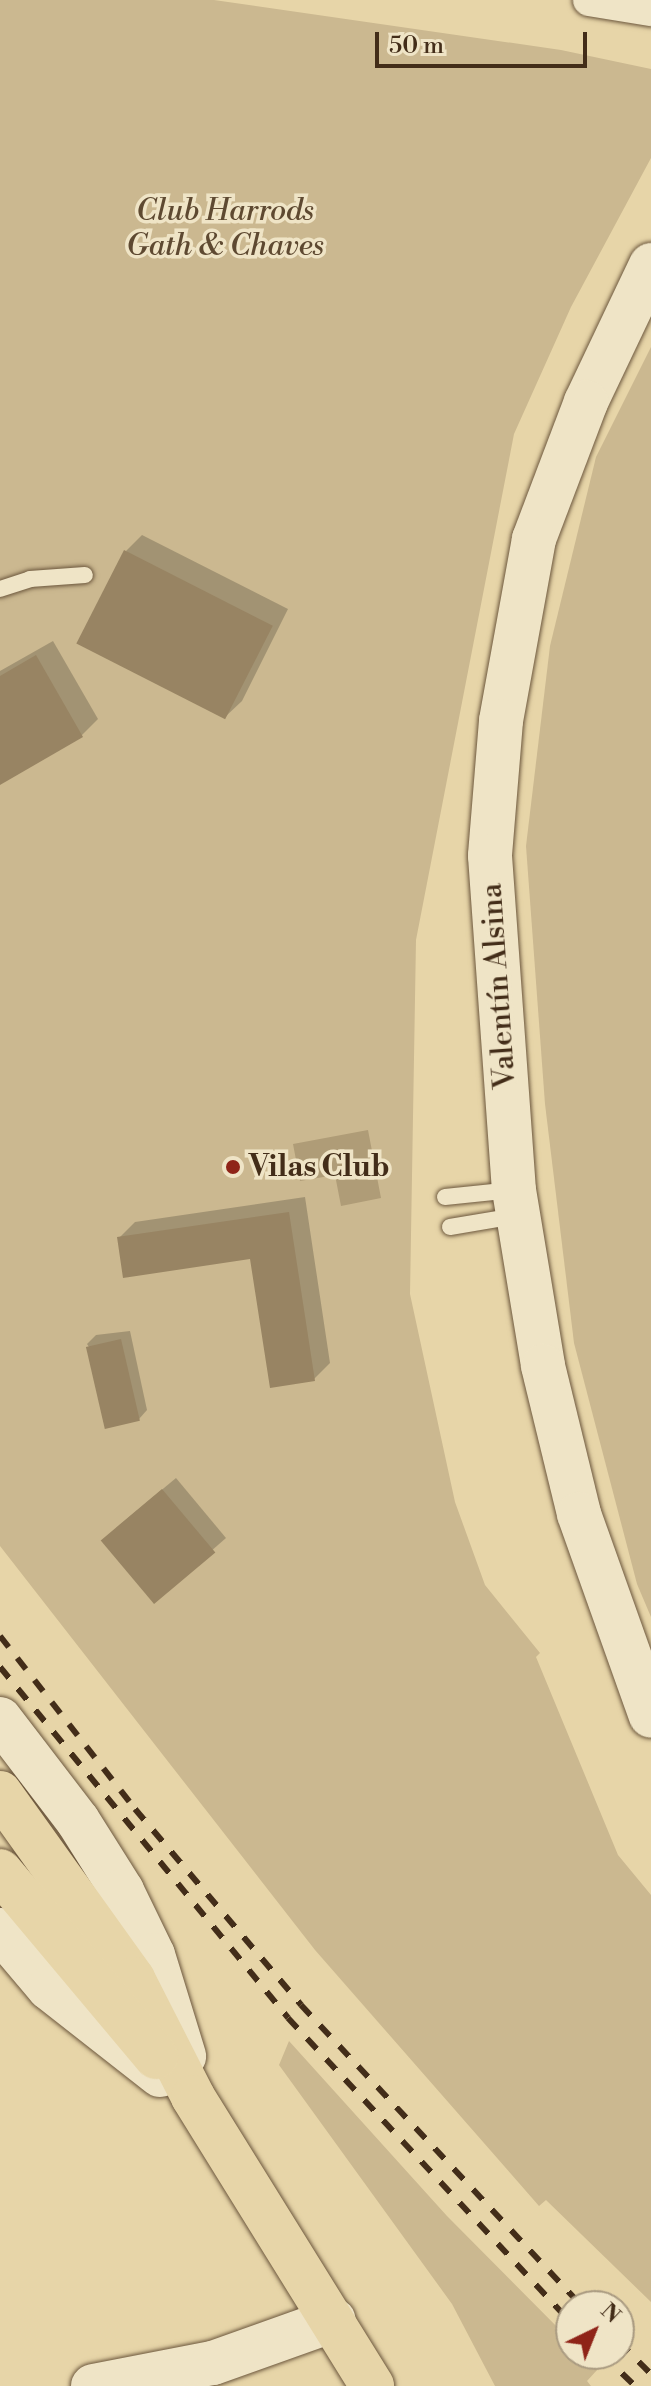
<!DOCTYPE html>
<html>
<head>
<meta charset="utf-8">
<style>
	body { margin:0 }
	#map { position:relative; width:651px; height:2386px; overflow:hidden; background:#e7d5a8; font-family:"Libre Bodoni",serif }
	div>[style] { position:absolute }
	[style*='--x'] { left:calc(var(--x)*1px); top:calc(var(--y)*1px); width:calc(var(--w)*1px); rotate:calc(var(--a)*1deg) }
	.green>* { inset:0; background:#cbb890 }
	.water>* { inset:0; background:#af9c77 }
	.shadow>* { inset:0; background:#0003 }
	.building>* { inset:0; background:#988463; transform-origin:0 0 }
	.roads { filter:drop-shadow(0 0 2px #6c573d) drop-shadow(0 0 2px #6c573d) }
	.lane>* { height:16px; margin:-8px; padding:0 8px; transform-origin:8px; border-radius:8px; background:#efe4c6 }
	.street>* { height:32px; margin:-16px; padding:0 16px; transform-origin:16px; border-radius:16px; background:#efe4c6 }
	.secondary>* { height:44px; margin:-22px; padding:0 22px; transform-origin:22px; border-radius:22px; background:#efe4c6 }
	.primary>* { height:44px; margin:-22px; padding:0 22px; transform-origin:22px; border-radius:22px; background:#e7d5a8 }
	.rail>* { height:6px; margin-top:-3px; transform-origin:0; background:repeating-linear-gradient(90deg,#432d19 0 14px,transparent 0 28px) }
	.dots>* { width:22px; height:22px; translate:-50% -50%; box-sizing:border-box; border:4px solid #efe4c6; border-radius:50% }
	span { translate:-50% -50%; white-space:nowrap; text-align:center; line-height:1.15; -webkit-text-stroke:7px #efe4c6; paint-order:stroke }
	.park-label { font-size:30px; color:#5e4931; font-style:italic }
	.street-label { font-size:30px; color:#432d19 }
	.poi-label { font-size:30px; color:#432d19; font-weight:700 }
	.left { translate:0 -50%; text-align:left }
	.north { position:absolute; left:555px; top:2290px; width:80px; height:80px; box-sizing:border-box; background:#efe4c6; border:2px solid #aa9b81; border-radius:50%; rotate:43deg; font-size:22px; font-weight:700; line-height:32px; text-align:center; color:#432d19 }
	.north::after { content:''; display:block; margin:auto; width:28px; height:36px; background:#8f2418; clip-path:polygon(50% 0,100% 100%,50% 72%,0 100%) }
	.scale { position:absolute; left:375px; top:32px; width:212px; height:36px; box-sizing:border-box; border:4px solid #432d19; border-top:0; padding-left:10px; font-size:24px; line-height:28px; white-space:nowrap; color:#432d19; -webkit-text-stroke:6px #efe4c6; paint-order:stroke }
</style>
</head>
<body>
<div id="map">
	<div class="green">
		<i style="clip-path:polygon(0 0,214px 0,561px 50px,651px 69px,651px 158px,571px 307px,514px 434px,416px 940px,410px 1294px,455px 1502px,485px 1585px,540px 1653px,536px 1657px,618px 1855px,651px 1895px,651px 2302px,546px 2200px,539px 2206px,315px 1950px,0 1546px)"></i>
		<i style="clip-path:polygon(651px 347px,651px 1617px,637px 1584px,574px 1343px,545px 1104px,526px 846px,550px 646px,596px 457px)"></i>
		<i style="clip-path:polygon(289px 2041px,447px 2216px,571px 2341px,571px 2354px,584px 2354px,598px 2369px,587px 2381px,591px 2386px,495px 2386px,452px 2304px,279px 2065px)"></i>
	</div>
	<div class="water">
		<i style="clip-path:polygon(368px 1130px,381px 1198px,341px 1206px,335px 1175px,300px 1181px,293px 1144px)"></i>
	</div>
	<div class="shadow">
		<i style="clip-path:polygon(142px 535px,288px 609px,242px 701px,225px 717px,126px 551px)"></i>
		<i style="clip-path:polygon(53px 641px,98px 719px,82px 735px,0 783px,0 671px)"></i>
		<i style="clip-path:polygon(305px 1197px,330px 1363px,314px 1379px,252px 1257px,119px 1238px,135px 1222px)"></i>
		<i style="clip-path:polygon(130px 1331px,147px 1410px,139px 1419px,87px 1344px,96px 1335px)"></i>
		<i style="clip-path:polygon(176px 1478px,226px 1538px,154px 1601px,116px 1528px)"></i>
	</div>
	<div class="building">
		<i style="left:124px;top:550px;width:167px;height:105px;rotate:27deg"></i>
		<i style="clip-path:polygon(36px 655px,83px 737px,0 785px,0 676px)"></i>
		<i style="clip-path:polygon(289px 1212px,315px 1381px,270px 1388px,250px 1259px,123px 1278px,117px 1237px)"></i>
		<i style="left:121px;top:1339px;width:84px;height:36px;rotate:77deg"></i>
		<i style="left:162px;top:1489px;width:83px;height:80px;rotate:50deg"></i>
	</div>
	<div class="roads">
		<div class="lane">
			<i style="--x:0;--y:589;--w:32;--a:-18"></i>
			<i style="--x:30;--y:579;--w:55;--a:-4.2"></i>
			<i style="--x:445;--y:1197;--w:68;--a:-5.9"></i>
			<i style="--x:450;--y:1227;--w:67;--a:-9.5"></i>
		</div>
		<div class="street">
			<i style="--x:589;--y:0;--w:63;--a:9.2"></i>
		</div>
		<div class="secondary">
			<i style="--x:651;--y:265;--w:152;--a:115.4"></i>
			<i style="--x:586;--y:402;--w:147;--a:110.8"></i>
			<i style="--x:534;--y:539;--w:185;--a:100.3"></i>
			<i style="--x:501;--y:721;--w:135;--a:94.7"></i>
			<i style="--x:490;--y:856;--w:335;--a:85.9"></i>
			<i style="--x:514;--y:1190;--w:178;--a:80.6"></i>
			<i style="--x:543;--y:1366;--w:152;--a:76.3"></i>
			<i style="--x:579;--y:1514;--w:214;--a:70.4"></i>
			<i style="--x:0;--y:1719;--w:128;--a:52.6"></i>
			<i style="--x:78;--y:1821;--w:83;--a:57.8"></i>
			<i style="--x:122;--y:1891;--w:71;--a:64.2"></i>
			<i style="--x:153;--y:1955;--w:106;--a:72.9"></i>
			<i style="--x:0;--y:1930;--w:76;--a:49.8"></i>
			<i style="--x:49;--y:1988;--w:141;--a:38.1"></i>
			<i style="--x:93;--y:2386;--w:122;--a:-10.9"></i>
			<i style="--x:213;--y:2363;--w:128;--a:-19.6"></i>
		</div>
		<div class="primary">
			<i style="--x:0;--y:1793;--w:229;--a:54.4"></i>
			<i style="--x:133;--y:1979;--w:132;--a:63"></i>
			<i style="--x:193;--y:2097;--w:340;--a:58.2"></i>
			<i style="--x:0;--y:1871;--w:243;--a:50"></i>
		</div>
	</div>
	<div class="rail">
		<i style="--x:0;--y:1636;--w:219;--a:52"></i>
		<i style="--x:135;--y:1809;--w:257;--a:49.7"></i>
		<i style="--x:301;--y:2005;--w:412;--a:47"></i>
		<i style="--x:0;--y:1667;--w:454;--a:50.6"></i>
		<i style="--x:288;--y:2018;--w:416;--a:47.1"></i>
		<i style="--x:619;--y:2342;--w:45;--a:45"></i>
		<i style="--x:602;--y:2354;--w:46;--a:44.1"></i>
	</div>
	<div class="dots">
		<i style="left:233px;top:1167px;background:#8f2418"></i>
	</div>
	<div class="park-label">
		<span style="left:225px;top:228px">Club Harrods<br>Gath &amp; Chaves</span>
	</div>
	<div class="street-label">
		<span style="left:499px;top:986px;rotate:-94deg">Valentín Alsina</span>
	</div>
	<div class="poi-label">
		<span class="left" style="left:249px;top:1167px">Vilas Club</span>
	</div>
	<div class="north">N</div>
	<div class="scale">50 m</div>
</div>
</body>
</html>
